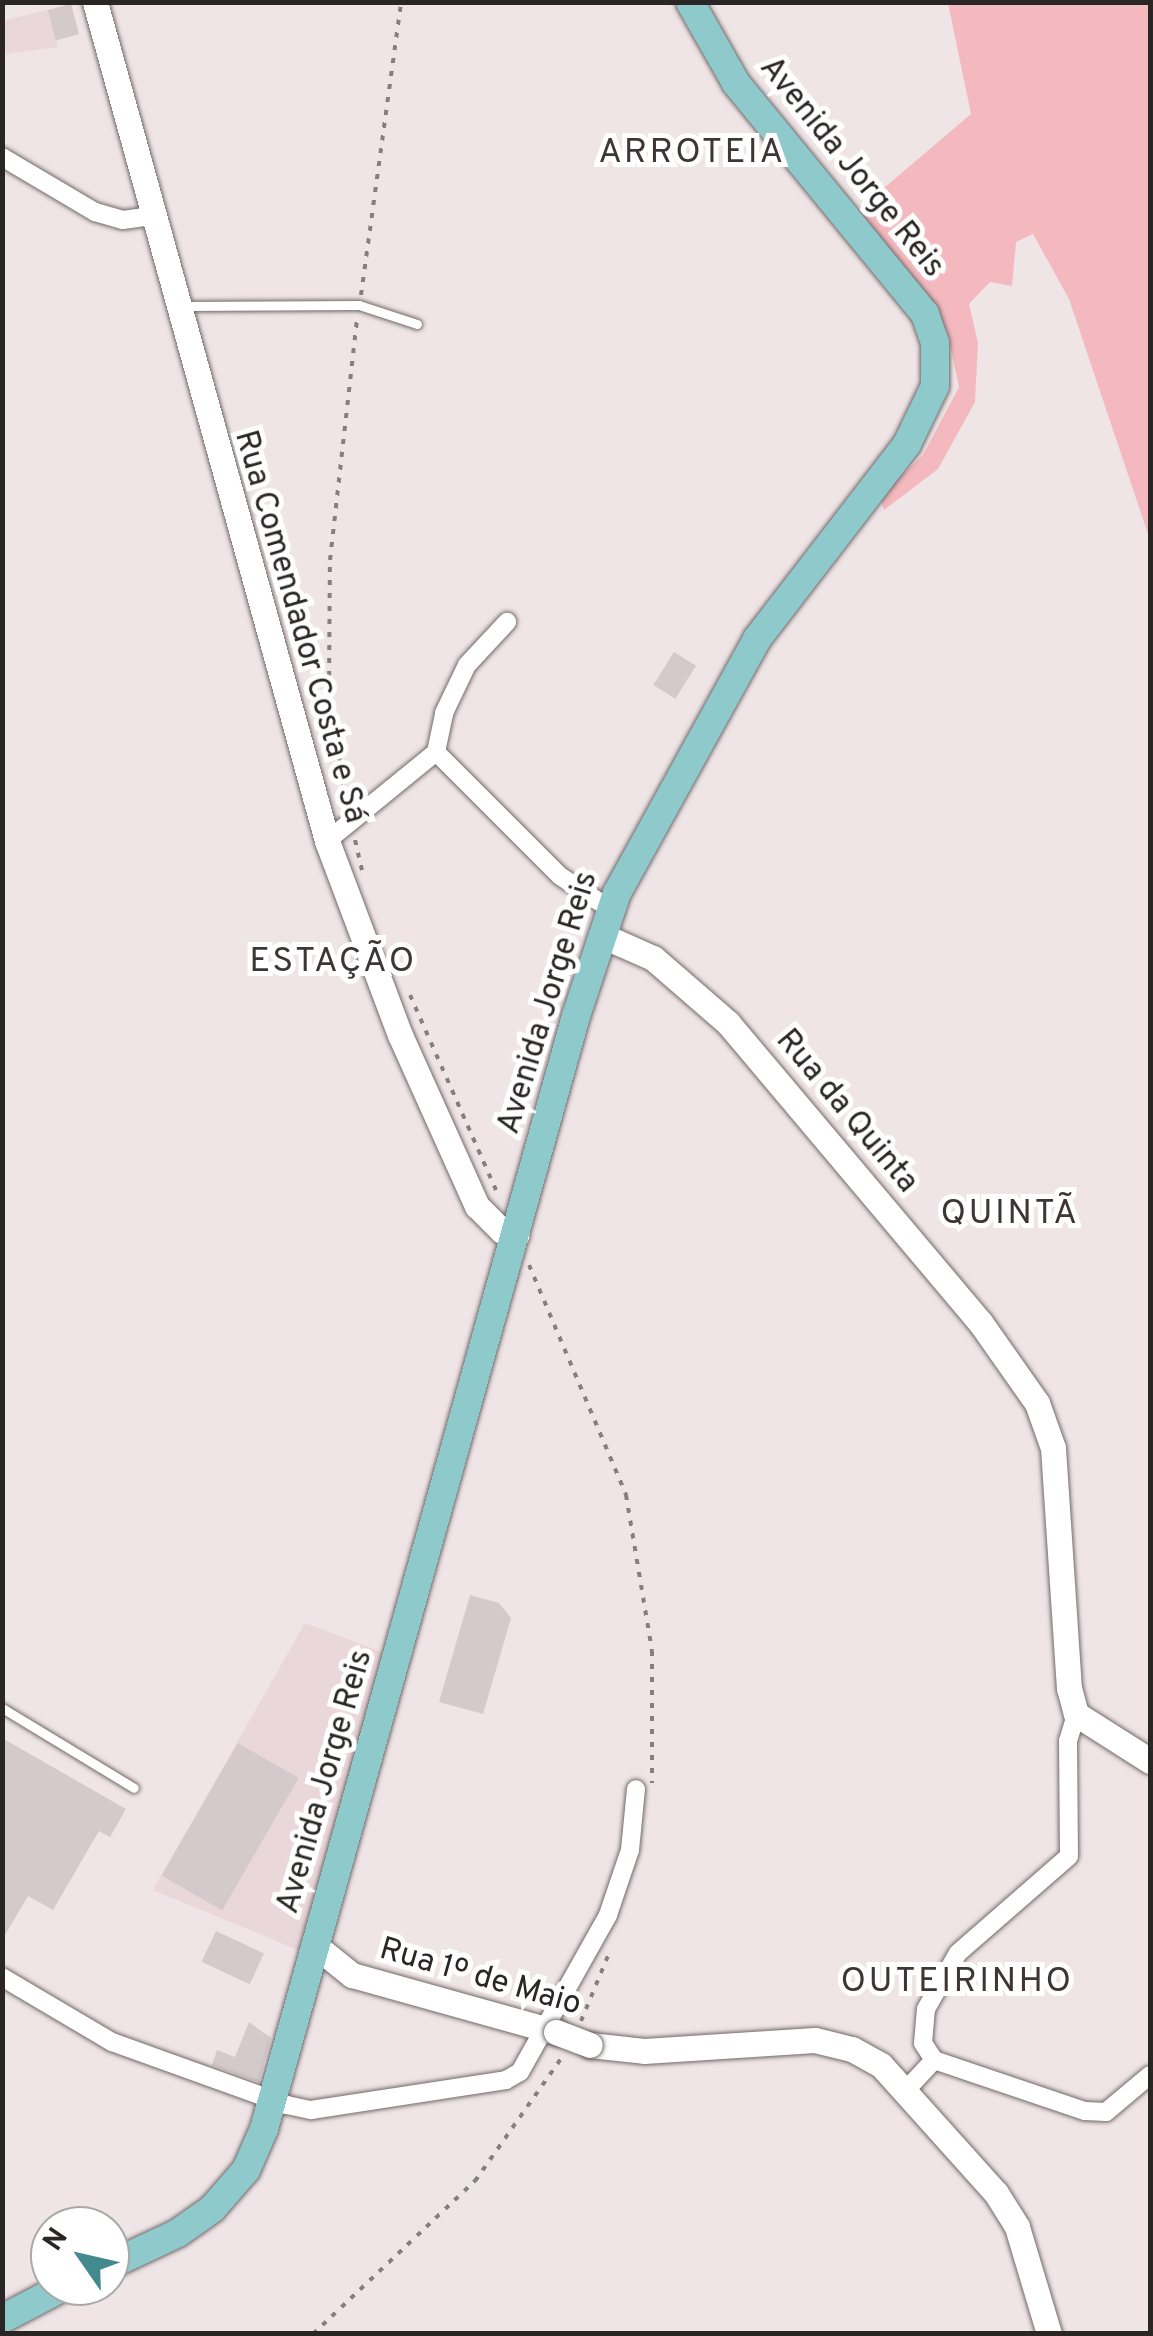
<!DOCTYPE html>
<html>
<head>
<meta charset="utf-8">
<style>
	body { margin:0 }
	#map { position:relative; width:1153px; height:2336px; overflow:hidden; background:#f0e5e6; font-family:Overpass,sans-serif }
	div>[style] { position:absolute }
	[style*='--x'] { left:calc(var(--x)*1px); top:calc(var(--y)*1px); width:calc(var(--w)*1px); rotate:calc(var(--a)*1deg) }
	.built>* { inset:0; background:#ead7d9 }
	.green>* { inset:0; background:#f3b9bf }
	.building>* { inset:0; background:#d4cacb; transform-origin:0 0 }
	.path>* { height:4px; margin-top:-2px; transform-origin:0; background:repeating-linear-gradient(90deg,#867f80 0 5px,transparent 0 13px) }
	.roads { filter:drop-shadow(0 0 2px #71696a) drop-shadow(0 0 2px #71696a) }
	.lane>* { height:9px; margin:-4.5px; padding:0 4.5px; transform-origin:4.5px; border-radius:4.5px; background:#fff }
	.street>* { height:18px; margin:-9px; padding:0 9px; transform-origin:9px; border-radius:9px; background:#fff }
	.secondary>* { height:25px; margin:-12.5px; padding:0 12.5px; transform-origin:12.5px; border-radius:12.5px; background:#fff }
	.primary>* { height:28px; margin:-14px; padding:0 14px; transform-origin:14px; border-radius:14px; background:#8ec9cb }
	.bridges { filter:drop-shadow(0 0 2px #71696a) drop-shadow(0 0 2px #71696a) }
	.secondary-bridge>* { height:25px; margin:-12.5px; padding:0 12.5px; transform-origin:12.5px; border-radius:12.5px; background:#fff }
	span { translate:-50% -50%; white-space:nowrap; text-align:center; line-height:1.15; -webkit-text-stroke:10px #fff; paint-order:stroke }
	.street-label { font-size:32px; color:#2a2626 }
	.neighbourhood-label { font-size:35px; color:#3d3536; letter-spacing:2.5px }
	.frame { position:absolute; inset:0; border:5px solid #2a2626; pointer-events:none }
	.north { position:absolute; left:30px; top:2206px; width:100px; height:100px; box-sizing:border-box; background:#fff; border:2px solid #aaa8a8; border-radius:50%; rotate:304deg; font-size:28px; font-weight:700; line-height:40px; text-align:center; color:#2a2626 }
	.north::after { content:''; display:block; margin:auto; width:35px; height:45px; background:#428a8e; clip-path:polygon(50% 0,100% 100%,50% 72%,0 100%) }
</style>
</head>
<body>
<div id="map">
	<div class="built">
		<i style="clip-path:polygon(71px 4px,79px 34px,56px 41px,58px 47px,6px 54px,2px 21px)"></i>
		<i style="clip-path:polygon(305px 1623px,385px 1653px,298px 1950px,153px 1890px)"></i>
	</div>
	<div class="green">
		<i style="clip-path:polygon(948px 3px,1150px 3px,1150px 540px,1069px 299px,1033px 234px,1016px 242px,1012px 286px,990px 282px,969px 304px,978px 343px,975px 402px,938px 469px,884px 510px,880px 497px,923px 455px,959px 387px,947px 331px,858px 210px,971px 114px)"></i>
	</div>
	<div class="building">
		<i style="left:71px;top:4px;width:31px;height:24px;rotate:75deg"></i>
		<i style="left:674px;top:652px;width:26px;height:39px;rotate:32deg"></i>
		<i style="clip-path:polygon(470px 1595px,499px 1603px,511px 1618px,483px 1714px,439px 1702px)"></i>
		<i style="clip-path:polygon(2px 1738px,126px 1809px,110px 1837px,99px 1831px,53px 1910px,28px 1896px,2px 1940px)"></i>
		<i style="left:238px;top:1743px;width:70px;height:153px;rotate:30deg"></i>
		<i style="left:216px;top:1931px;width:53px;height:34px;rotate:25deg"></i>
		<i style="clip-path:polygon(249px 2022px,271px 2038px,259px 2082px,212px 2065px,217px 2050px,235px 2057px)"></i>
	</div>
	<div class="path">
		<i style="--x:361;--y:295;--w:296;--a:-82.2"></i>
		<i style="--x:346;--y:802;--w:114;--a:-98.6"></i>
		<i style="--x:329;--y:689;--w:129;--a:-89.6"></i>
		<i style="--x:330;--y:560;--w:243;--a:-83.6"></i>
		<i style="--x:355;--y:840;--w:31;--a:77"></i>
		<i style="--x:410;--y:995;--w:221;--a:66.2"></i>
		<i style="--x:529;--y:1265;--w:250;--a:67.1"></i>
		<i style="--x:626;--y:1495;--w:158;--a:80.5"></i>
		<i style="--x:652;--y:1651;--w:132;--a:90"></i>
		<i style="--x:581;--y:2021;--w:76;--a:-67.5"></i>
		<i style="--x:313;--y:2334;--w:223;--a:-43.4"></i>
		<i style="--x:475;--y:2181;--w:153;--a:-54.9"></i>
	</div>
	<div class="roads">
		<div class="lane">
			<i style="--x:182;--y:306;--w:177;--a:-0.3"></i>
			<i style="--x:359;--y:305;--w:61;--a:18.1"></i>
			<i style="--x:2;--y:1708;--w:154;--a:31.2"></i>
		</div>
		<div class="street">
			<i style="--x:2;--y:157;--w:108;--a:30.6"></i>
			<i style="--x:95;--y:212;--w:29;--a:16"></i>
			<i style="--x:123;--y:220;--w:27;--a:-8"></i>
			<i style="--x:436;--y:752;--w:40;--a:-78"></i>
			<i style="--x:444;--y:713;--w:53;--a:-64.4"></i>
			<i style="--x:467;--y:665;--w:59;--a:-47.1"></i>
			<i style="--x:327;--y:841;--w:141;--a:-39.2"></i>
			<i style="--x:436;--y:752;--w:175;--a:45"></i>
			<i style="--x:560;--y:876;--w:60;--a:33.4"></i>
			<i style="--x:2;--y:1977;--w:128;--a:30.6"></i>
			<i style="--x:112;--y:2042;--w:186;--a:19.8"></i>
			<i style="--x:287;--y:2105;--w:25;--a:12"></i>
			<i style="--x:311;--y:2110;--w:197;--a:-8.7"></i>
			<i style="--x:506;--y:2080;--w:16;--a:-30"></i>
			<i style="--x:520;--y:2072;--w:180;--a:-60.7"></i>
			<i style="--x:608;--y:1915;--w:69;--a:-71.3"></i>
			<i style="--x:630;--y:1850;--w:61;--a:-84.4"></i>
			<i style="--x:934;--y:2060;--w:159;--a:18.7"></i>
			<i style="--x:1085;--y:2111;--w:21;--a:3"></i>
			<i style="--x:1106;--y:2112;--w:57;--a:-40.1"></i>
			<i style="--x:907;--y:2089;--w:40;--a:-47"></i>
			<i style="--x:934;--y:2060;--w:20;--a:-123"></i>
			<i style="--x:923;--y:2043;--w:34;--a:-85"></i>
			<i style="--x:926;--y:2009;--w:64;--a:-60.3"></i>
			<i style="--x:958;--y:1953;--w:147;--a:-41.1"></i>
			<i style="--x:1069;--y:1856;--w:115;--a:-90.5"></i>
			<i style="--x:1068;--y:1741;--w:28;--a:-73"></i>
		</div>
		<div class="secondary">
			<i style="--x:95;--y:2;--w:870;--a:74.54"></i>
			<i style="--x:327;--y:841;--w:207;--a:69.4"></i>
			<i style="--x:400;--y:1035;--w:188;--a:65.8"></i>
			<i style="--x:477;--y:1206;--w:35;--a:45"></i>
			<i style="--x:502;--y:1231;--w:15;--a:16"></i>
			<i style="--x:601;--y:935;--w:57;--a:23.9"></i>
			<i style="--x:653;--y:958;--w:99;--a:40.9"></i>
			<i style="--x:728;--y:1023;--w:391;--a:49.9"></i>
			<i style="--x:980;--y:1322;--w:99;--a:54.9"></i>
			<i style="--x:1037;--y:1403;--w:48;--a:70.4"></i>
			<i style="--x:1053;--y:1448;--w:241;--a:86.2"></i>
			<i style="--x:1069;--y:1688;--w:27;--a:75"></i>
			<i style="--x:1076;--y:1714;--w:88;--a:32.4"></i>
			<i style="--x:317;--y:1947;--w:45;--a:38.7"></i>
			<i style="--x:352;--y:1975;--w:212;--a:15.6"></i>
			<i style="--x:590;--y:2045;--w:54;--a:6.3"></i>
			<i style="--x:644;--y:2051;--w:171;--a:-3.7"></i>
			<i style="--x:815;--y:2040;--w:38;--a:14"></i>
			<i style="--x:852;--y:2049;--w:33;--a:29"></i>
			<i style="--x:881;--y:2065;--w:172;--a:48.1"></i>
			<i style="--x:996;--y:2193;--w:40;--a:58"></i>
			<i style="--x:1017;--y:2227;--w:112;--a:73.3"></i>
		</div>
		<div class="primary">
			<i style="--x:110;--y:2265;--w:75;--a:-25.2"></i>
			<i style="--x:178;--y:2233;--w:42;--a:-35.2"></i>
			<i style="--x:212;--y:2209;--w:52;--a:-48.9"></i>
			<i style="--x:246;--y:2170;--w:45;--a:-66.3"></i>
			<i style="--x:264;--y:2129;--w:1156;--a:-74.34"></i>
			<i style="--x:576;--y:1016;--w:130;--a:-71.6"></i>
			<i style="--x:617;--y:893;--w:290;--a:-61.1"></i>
			<i style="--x:757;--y:639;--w:246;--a:-52.4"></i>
			<i style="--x:907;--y:444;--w:64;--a:-64.2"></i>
			<i style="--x:935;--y:386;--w:43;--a:-90"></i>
			<i style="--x:935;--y:343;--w:31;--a:-109"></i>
			<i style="--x:925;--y:314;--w:298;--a:-129.3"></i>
			<i style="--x:736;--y:83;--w:93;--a:-119.6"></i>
			<i style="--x:2;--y:2319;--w:71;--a:-27.6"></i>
		</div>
	</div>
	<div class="bridges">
		<div class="secondary-bridge">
			<i style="--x:556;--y:2032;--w:36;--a:21"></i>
		</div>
	</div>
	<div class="street-label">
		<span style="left:851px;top:168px;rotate:51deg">Avenida Jorge Reis</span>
		<span style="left:299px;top:627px;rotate:74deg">Rua Comendador Costa e Sá</span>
		<span style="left:549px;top:1003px;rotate:-73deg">Avenida Jorge Reis</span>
		<span style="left:846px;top:1112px;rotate:50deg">Rua da Quinta</span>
		<span style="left:326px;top:1782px;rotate:-74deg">Avenida Jorge Reis</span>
		<span style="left:480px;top:1978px;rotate:16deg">Rua 1º de Maio</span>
	</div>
	<div class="neighbourhood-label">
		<span style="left:692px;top:153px">ARROTEIA</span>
		<span style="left:333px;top:962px">ESTAÇÃO</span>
		<span style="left:1010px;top:1214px">QUINTÃ</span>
		<span style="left:957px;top:1982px">OUTEIRINHO</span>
	</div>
	<div class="frame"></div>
	<div class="north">N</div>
</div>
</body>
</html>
